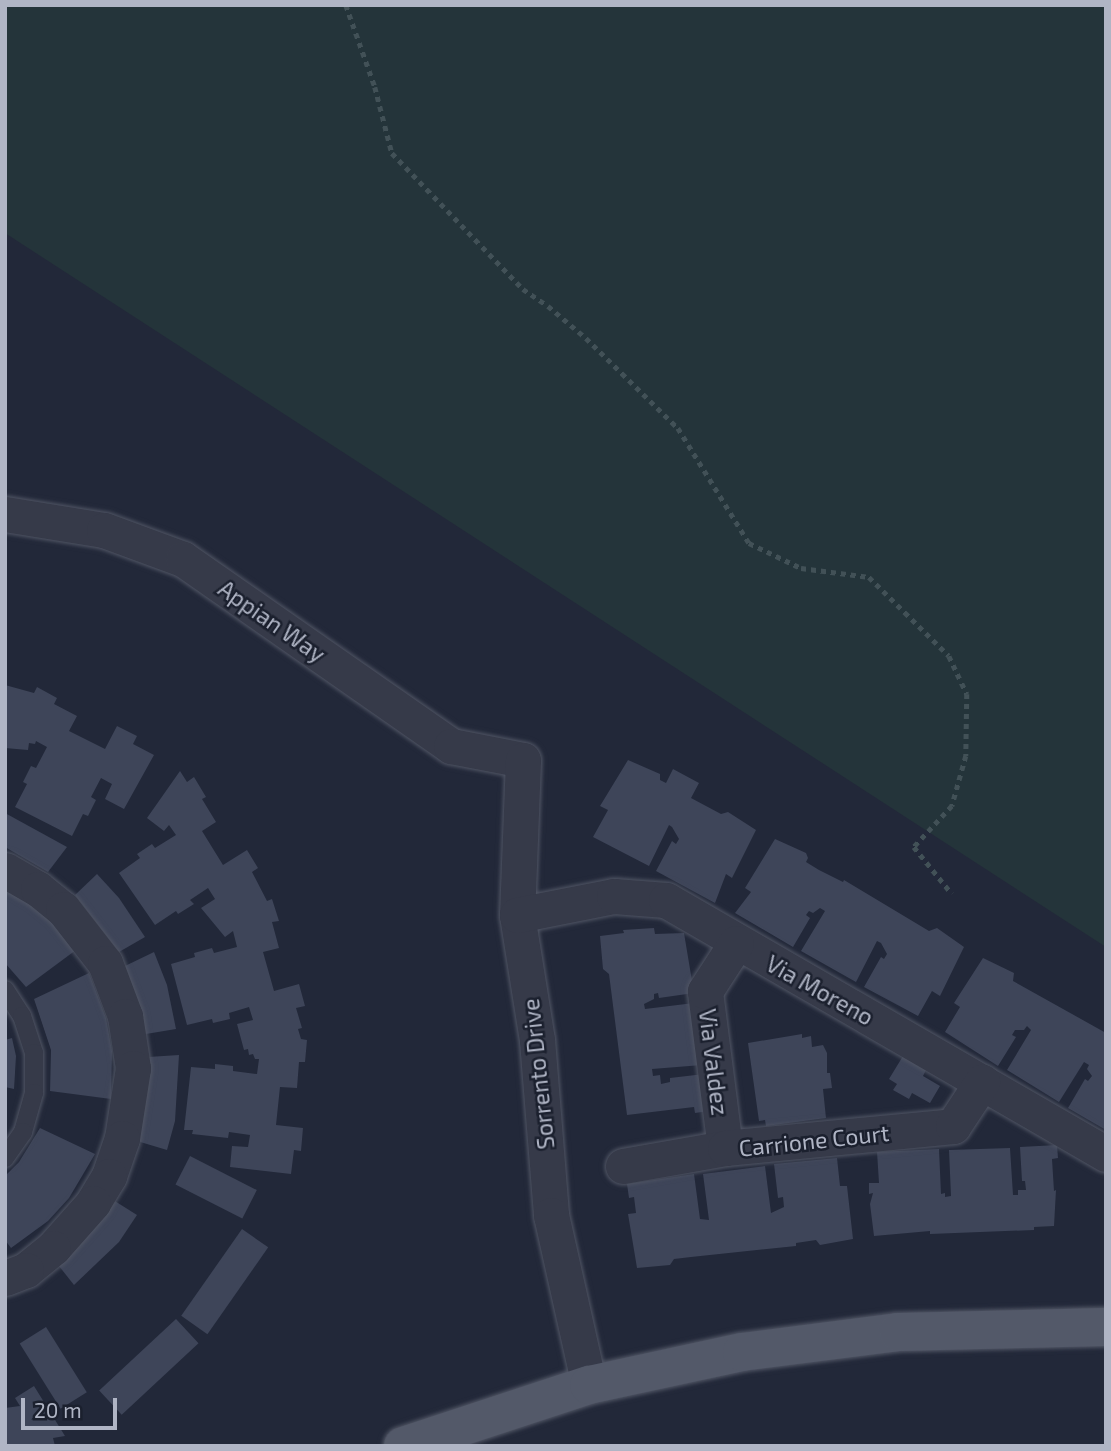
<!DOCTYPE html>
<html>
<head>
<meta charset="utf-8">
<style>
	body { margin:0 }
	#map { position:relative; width:1111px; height:1451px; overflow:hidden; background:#222839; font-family:"Exo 2",sans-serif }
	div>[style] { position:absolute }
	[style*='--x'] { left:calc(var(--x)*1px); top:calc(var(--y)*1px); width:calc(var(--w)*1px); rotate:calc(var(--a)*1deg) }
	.green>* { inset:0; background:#24343a }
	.building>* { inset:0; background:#3e4559; transform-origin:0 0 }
	.path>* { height:4.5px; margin-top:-2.25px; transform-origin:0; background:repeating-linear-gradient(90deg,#425157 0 5px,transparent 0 10px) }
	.roads { filter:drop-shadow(0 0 2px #505564) drop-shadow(0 0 2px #505564) }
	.lane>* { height:18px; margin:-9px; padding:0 9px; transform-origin:9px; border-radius:9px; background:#363a49 }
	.street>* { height:35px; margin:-17.5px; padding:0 17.5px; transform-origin:17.5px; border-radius:17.5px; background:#363a49 }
	.primary>* { height:38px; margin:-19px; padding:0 19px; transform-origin:19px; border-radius:19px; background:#535969 }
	span { translate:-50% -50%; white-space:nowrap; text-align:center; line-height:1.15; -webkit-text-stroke:5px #1b202e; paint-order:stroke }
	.street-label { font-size:23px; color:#b0b5c5 }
	.frame { position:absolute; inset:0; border:7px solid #b0b5c5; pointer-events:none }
	.scale { position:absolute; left:21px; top:1398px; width:96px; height:32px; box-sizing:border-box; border:4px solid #b0b5c5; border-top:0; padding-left:9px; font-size:21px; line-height:24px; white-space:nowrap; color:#b0b5c5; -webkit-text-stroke:5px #1b202e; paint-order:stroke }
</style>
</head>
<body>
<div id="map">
	<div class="green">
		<i style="clip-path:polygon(5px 5px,1106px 5px,1106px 947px,5px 233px)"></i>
	</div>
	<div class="building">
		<i style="clip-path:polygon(5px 685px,34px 693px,37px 687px,57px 698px,54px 704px,77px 716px,69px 731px,105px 749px,117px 726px,137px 736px,133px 744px,154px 755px,124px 809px,105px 799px,112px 784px,101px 778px,91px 797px,96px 800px,88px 816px,83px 814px,72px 836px,15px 807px,27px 784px,23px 782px,31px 766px,36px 768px,47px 747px,36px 741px,35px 744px,29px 743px,28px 750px,5px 748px)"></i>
		<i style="clip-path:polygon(628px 760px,660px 774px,660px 780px,666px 783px,673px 769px,699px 783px,691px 798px,721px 814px,728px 812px,756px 830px,732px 878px,726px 874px,715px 903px,656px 871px,672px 841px,676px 844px,679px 839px,672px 827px,669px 825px,649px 866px,593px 837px,608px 810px,600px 806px)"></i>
		<i style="clip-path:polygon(180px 771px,187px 782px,194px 777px,206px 797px,202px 799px,216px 822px,202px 831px,223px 865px,247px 850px,258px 868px,252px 872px,267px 901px,272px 899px,279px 921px,272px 922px,279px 948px,263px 952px,274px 991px,299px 984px,305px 1006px,296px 1008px,302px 1028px,298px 1029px,301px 1039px,307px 1040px,305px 1062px,299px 1062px,297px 1088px,280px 1087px,276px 1125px,303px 1128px,301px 1151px,294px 1150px,291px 1174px,230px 1167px,232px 1146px,248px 1147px,250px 1135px,229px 1132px,228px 1138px,192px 1134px,193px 1130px,184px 1130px,191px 1067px,215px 1069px,215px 1064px,233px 1066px,233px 1071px,257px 1074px,259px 1059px,255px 1059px,253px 1054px,249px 1055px,248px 1049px,244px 1050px,237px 1024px,253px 1020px,249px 1007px,229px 1013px,230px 1019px,213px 1023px,212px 1019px,187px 1025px,171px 964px,195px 957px,194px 953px,212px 948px,214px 953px,237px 947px,233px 931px,225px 937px,201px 908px,215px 899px,208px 888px,190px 900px,194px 904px,178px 914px,176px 911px,155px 925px,119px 873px,140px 858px,137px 854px,152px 844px,155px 848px,176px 835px,169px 825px,164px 831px,147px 818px)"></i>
		<i style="clip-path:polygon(5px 813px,67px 847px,48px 872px,5px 847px)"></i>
		<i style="clip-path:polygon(775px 839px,806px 853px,808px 858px,806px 862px,819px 870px,843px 882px,844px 880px,929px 931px,937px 928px,964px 947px,940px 996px,932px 991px,918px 1016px,864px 987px,881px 957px,884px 959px,887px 954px,881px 943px,877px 941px,856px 982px,801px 951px,825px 911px,820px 908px,813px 913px,809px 911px,806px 915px,810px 918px,793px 947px,735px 913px,751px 892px,745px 888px)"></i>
		<i style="clip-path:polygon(97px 874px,119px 898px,145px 937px,119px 952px,75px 895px)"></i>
		<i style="clip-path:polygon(5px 887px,44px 913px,76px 950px,26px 987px,5px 963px)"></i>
		<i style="clip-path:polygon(654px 928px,655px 934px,684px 933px,694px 993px,659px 998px,658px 993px,654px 994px,654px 999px,644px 1004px,645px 1009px,694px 1003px,702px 1065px,652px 1069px,653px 1076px,660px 1075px,661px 1084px,670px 1082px,670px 1078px,704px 1074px,709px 1111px,695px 1113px,694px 1107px,627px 1115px,609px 974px,603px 969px,600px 936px,624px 933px,623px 930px)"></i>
		<i style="clip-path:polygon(154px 952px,167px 985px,176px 1029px,146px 1034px,125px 966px)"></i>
		<i style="clip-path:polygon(983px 958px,1014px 973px,1013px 981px,1106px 1033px,1106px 1130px,1068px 1108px,1085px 1079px,1088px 1081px,1092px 1076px,1087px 1069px,1089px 1065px,1084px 1062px,1059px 1102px,1007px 1070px,1031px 1030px,1027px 1026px,1024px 1030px,1015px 1030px,1012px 1035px,1016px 1037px,998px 1066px,945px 1032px,960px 1007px,954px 1003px)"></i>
		<i style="clip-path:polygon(89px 973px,106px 1018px,112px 1051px,111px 1099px,50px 1091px,51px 1050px,34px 999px)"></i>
		<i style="clip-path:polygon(802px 1034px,802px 1038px,811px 1036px,812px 1047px,823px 1045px,827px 1053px,827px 1073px,830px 1073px,832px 1088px,823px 1089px,826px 1118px,766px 1126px,765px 1120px,759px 1121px,748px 1043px)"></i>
		<i style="clip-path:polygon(12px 1038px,16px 1056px,14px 1089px,5px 1087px,5px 1040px)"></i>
		<i style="clip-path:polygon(179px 1055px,175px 1121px,167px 1150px,137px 1141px,147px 1086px,148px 1057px)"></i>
		<i style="clip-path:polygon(903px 1056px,926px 1070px,923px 1076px,940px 1086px,930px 1103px,912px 1093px,909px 1099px,893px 1090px,897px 1084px,889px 1079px)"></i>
		<i style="clip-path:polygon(40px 1128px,95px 1154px,69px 1198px,48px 1221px,11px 1248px,5px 1240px,5px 1176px,19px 1162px)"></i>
		<i style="clip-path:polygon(1057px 1145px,1058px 1158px,1052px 1159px,1054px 1191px,1056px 1190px,1054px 1226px,1034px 1227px,1034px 1230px,930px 1234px,930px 1231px,874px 1236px,870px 1204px,873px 1193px,869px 1194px,869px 1183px,879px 1183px,877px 1152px,939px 1149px,941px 1194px,945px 1193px,945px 1197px,951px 1196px,949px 1150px,1010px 1148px,1013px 1195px,1018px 1195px,1018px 1190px,1026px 1190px,1025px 1181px,1022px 1181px,1020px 1147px)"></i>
		<i style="left:190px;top:1156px;width:75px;height:32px;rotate:27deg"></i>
		<i style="clip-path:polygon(837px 1158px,840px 1186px,847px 1186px,853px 1239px,820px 1245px,816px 1240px,796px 1243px,796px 1246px,691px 1257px,674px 1259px,670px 1265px,637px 1268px,628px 1214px,636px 1213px,634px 1197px,629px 1198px,627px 1184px,694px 1174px,700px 1219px,709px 1220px,703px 1174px,765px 1166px,771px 1213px,784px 1207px,783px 1197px,778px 1198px,774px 1164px)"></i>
		<i style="clip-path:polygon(110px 1198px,137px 1215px,119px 1242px,74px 1285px,55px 1261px)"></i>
		<i style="left:242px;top:1229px;width:32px;height:106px;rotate:35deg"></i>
		<i style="left:176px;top:1319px;width:33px;height:105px;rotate:47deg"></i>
		<i style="left:46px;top:1327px;width:77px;height:31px;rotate:58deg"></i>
		<i style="clip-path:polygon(34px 1386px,65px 1436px,53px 1438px,55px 1446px,5px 1446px,5px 1408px,20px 1406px,15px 1398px)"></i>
	</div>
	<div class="path">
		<i style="--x:346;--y:5;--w:87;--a:70.5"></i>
		<i style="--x:375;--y:87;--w:68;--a:75.6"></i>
		<i style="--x:392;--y:153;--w:189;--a:46.1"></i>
		<i style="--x:523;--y:289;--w:30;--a:34"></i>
		<i style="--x:548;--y:306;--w:50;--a:40.1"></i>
		<i style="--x:586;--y:338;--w:129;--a:44.4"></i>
		<i style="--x:678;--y:428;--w:135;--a:58.3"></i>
		<i style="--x:749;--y:543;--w:58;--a:25.7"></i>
		<i style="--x:801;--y:568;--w:69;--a:7.5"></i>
		<i style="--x:869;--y:577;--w:112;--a:44.6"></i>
		<i style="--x:949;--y:656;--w:42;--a:64.7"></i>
		<i style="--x:967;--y:694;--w:62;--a:90.9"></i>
		<i style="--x:966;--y:756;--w:52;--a:105.6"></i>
		<i style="--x:952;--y:806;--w:56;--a:132.8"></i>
		<i style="--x:914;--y:847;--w:60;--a:51"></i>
	</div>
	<div class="roads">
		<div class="lane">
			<i style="--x:5;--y:990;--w:31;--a:57"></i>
			<i style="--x:22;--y:1016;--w:39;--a:72"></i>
			<i style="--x:34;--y:1053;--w:40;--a:90"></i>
			<i style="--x:34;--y:1093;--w:41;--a:105.8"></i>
			<i style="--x:23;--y:1132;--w:32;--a:125"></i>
		</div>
		<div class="street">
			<i style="--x:5;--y:514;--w:100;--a:9.2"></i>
			<i style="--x:104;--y:530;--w:84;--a:20.2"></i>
			<i style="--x:183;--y:559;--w:327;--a:34.9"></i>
			<i style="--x:451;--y:746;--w:73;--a:11"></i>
			<i style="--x:523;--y:760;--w:155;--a:92.2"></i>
			<i style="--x:517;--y:915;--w:127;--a:80.9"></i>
			<i style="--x:537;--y:1040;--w:176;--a:85.4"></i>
			<i style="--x:551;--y:1215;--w:174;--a:77.4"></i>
			<i style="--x:5;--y:870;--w:38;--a:30"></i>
			<i style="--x:38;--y:889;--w:32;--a:39"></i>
			<i style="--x:63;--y:909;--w:68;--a:52.1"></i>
			<i style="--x:105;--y:963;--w:57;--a:69.3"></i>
			<i style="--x:125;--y:1016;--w:53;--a:81.3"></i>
			<i style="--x:133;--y:1068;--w:71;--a:98.9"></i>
			<i style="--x:122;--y:1138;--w:40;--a:108.9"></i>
			<i style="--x:109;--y:1176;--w:31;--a:121"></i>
			<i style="--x:93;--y:1203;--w:60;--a:131.6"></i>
			<i style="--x:53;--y:1248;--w:35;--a:141"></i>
			<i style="--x:26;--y:1270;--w:22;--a:159"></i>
			<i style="--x:517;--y:915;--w:99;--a:-11.1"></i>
			<i style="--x:614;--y:896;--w:52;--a:4.4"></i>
			<i style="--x:666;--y:900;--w:508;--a:30"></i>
			<i style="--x:725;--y:1148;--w:158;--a:-97.3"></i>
			<i style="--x:705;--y:991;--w:57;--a:-57.1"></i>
			<i style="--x:623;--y:1166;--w:104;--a:-10"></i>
			<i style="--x:725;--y:1148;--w:229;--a:-5.5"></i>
			<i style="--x:953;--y:1126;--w:53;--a:-56.6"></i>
		</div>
		<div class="primary">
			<i style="--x:403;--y:1446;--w:196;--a:-18.2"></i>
			<i style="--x:589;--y:1385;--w:157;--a:-12.2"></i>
			<i style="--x:742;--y:1352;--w:157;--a:-7.3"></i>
			<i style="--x:898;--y:1332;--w:208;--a:-1.4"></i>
		</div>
	</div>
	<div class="street-label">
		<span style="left:272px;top:621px;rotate:35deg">Appian Way</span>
		<span style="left:820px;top:990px;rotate:29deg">Via Moreno</span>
		<span style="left:714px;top:1062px;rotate:83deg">Via Valdez</span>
		<span style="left:538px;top:1074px;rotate:-96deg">Sorrento Drive</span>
		<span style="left:814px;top:1140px;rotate:-6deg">Carrione Court</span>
	</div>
	<div class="frame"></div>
	<div class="scale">20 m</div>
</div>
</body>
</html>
